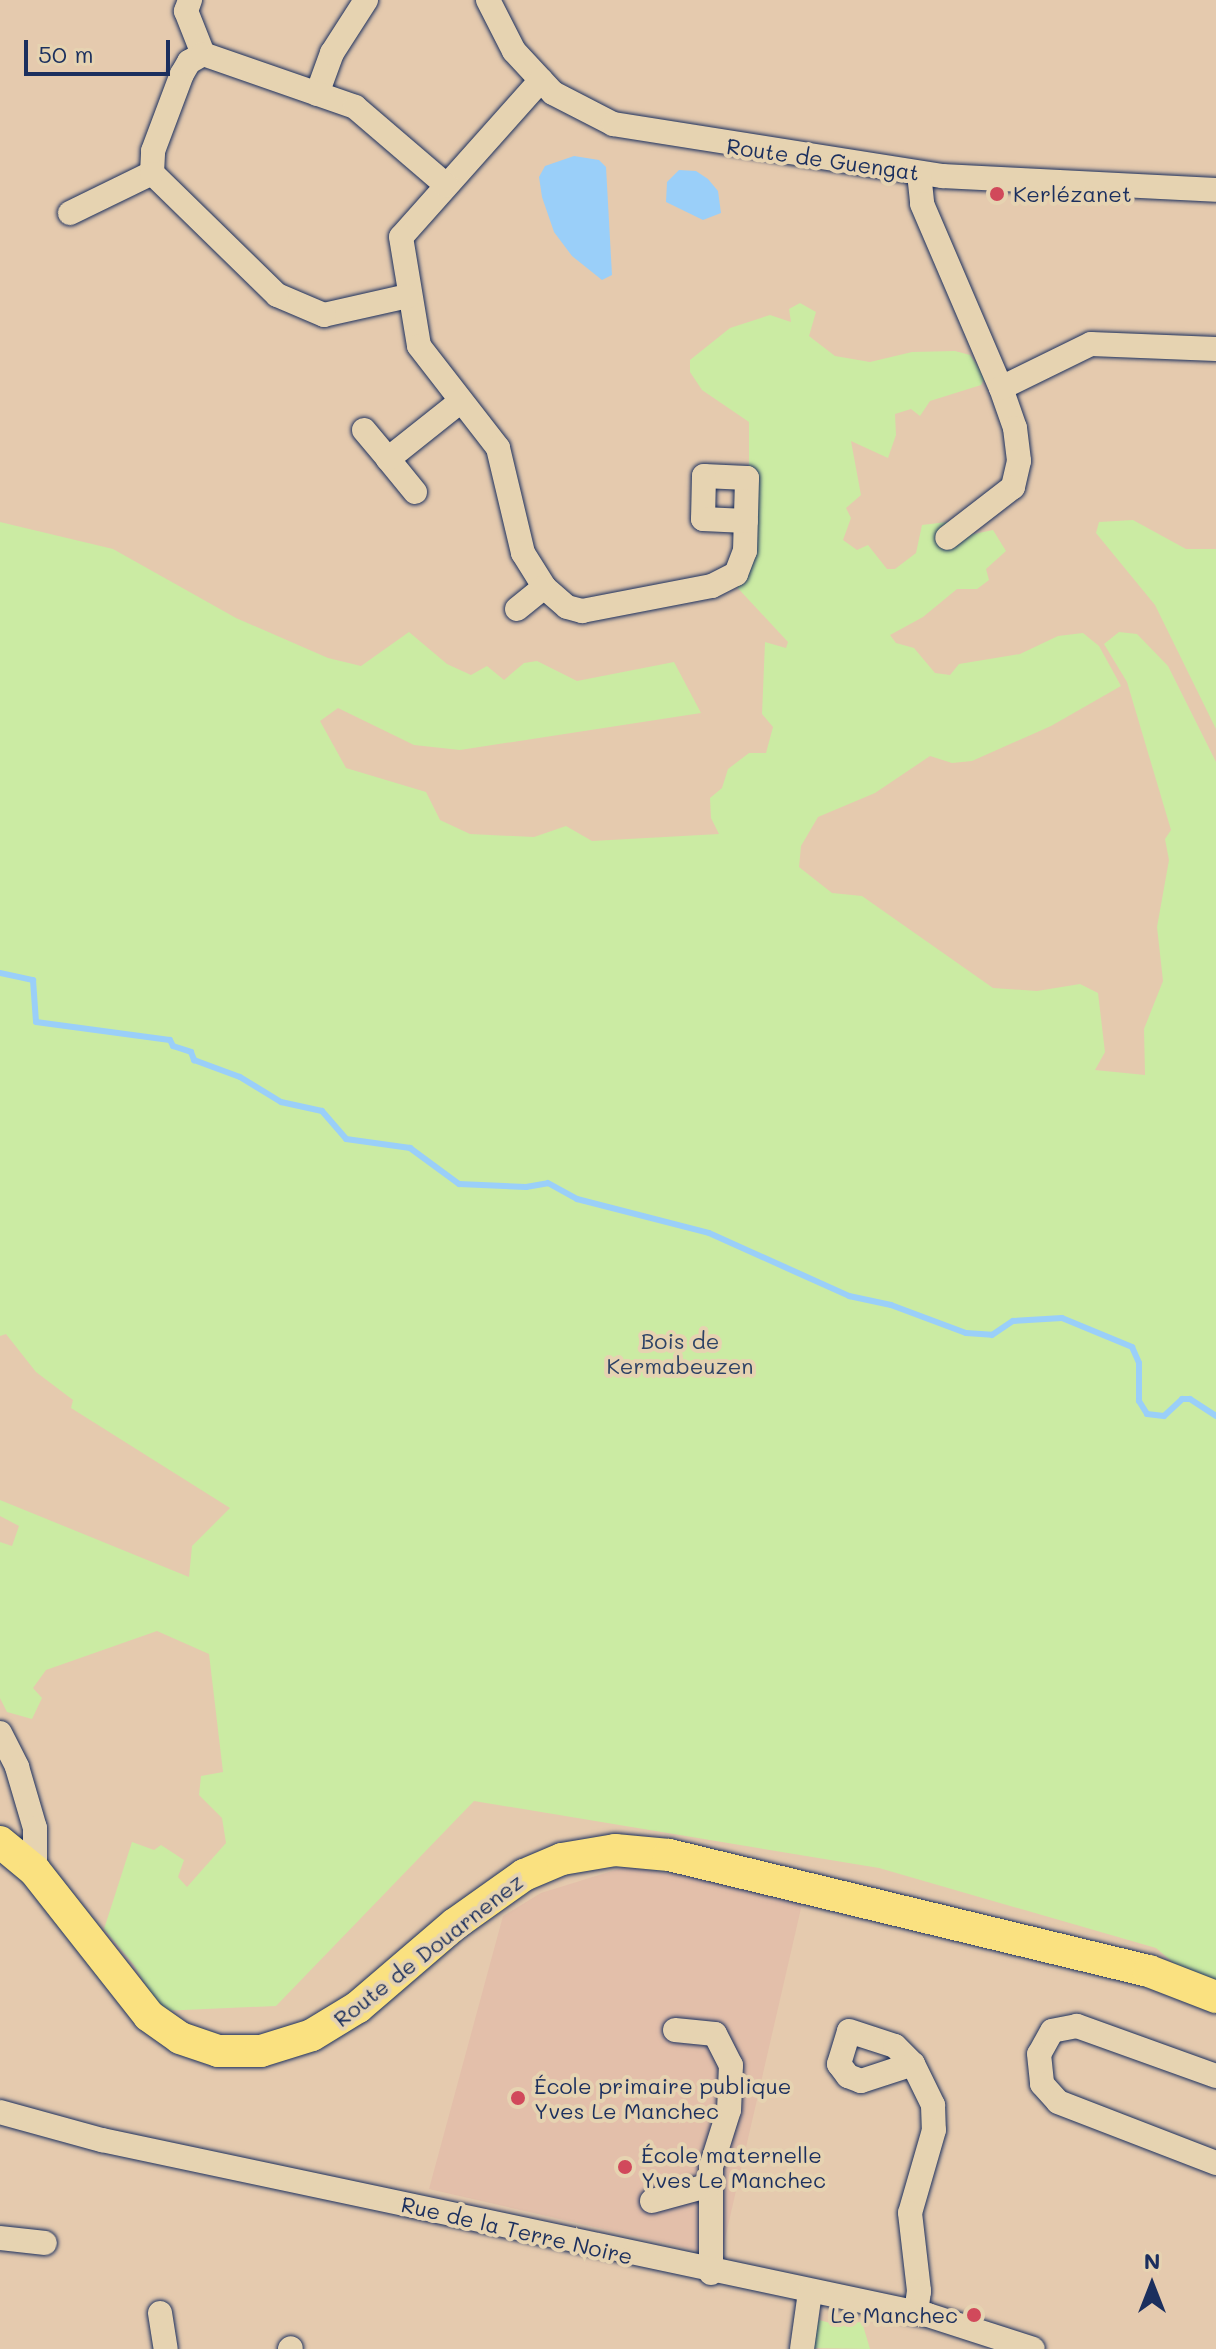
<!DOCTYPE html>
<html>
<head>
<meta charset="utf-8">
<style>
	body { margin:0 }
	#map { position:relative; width:1216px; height:2349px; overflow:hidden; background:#e5caae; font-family:Mali,sans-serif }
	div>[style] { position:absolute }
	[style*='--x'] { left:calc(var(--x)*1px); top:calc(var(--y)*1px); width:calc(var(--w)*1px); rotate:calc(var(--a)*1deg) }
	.built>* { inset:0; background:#e3bfaa }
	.green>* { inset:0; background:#cbeba3 }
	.water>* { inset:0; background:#9acff9 }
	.stream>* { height:6px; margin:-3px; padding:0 3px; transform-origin:3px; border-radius:3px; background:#9acff9 }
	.roads { filter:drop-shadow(0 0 2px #1b2f5e) drop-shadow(0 0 2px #1b2f5e) }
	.minor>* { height:24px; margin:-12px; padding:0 12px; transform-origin:12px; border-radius:12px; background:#e6d3b1 }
	.major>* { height:32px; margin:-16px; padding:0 16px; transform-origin:16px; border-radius:16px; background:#fae180 }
	.dots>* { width:22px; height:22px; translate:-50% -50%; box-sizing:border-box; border:4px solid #e6d3b1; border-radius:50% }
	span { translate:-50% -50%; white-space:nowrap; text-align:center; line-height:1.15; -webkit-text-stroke:8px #e6d3b1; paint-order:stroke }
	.street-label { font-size:22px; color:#1b2f5e }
	.poi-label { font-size:22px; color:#1b2f5e }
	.left { translate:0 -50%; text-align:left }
	.right { translate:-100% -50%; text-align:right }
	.park-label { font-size:22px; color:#2d4265 }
	.north { position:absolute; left:1112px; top:2245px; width:80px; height:80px; -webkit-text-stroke:6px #e6d3b1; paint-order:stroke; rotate:0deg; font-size:22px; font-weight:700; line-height:32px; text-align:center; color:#1b2f5e }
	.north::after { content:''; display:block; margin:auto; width:28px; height:36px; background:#1b2f5e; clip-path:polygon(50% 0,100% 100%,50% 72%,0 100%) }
	.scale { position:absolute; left:24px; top:40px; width:146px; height:36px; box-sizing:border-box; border:4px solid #1b2f5e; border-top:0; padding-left:10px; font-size:24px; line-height:28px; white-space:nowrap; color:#1b2f5e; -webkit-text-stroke:6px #e6d3b1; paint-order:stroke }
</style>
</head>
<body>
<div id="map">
	<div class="built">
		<i style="clip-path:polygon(625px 1867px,700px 1878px,802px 1904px,721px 2256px,429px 2189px,503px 1916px,541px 1893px)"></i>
	</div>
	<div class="green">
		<i style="clip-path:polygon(800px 303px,816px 312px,809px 336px,835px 356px,870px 362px,912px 352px,955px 351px,970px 355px,985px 377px,981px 385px,930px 401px,920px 416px,911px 409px,895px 414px,896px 435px,888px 458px,851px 441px,861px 495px,846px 508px,851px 518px,843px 540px,857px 550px,868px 545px,887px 569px,895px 569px,916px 553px,922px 525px,947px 522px,974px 534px,993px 530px,1006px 551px,986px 569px,989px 580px,977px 589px,957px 589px,923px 617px,890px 635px,896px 643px,914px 648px,935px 673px,950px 675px,959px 664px,1020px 654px,1058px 636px,1083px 633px,1099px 646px,1121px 686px,1051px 726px,972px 761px,952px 763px,930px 756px,875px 793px,818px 817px,801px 846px,799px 867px,832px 893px,862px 896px,993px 988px,1037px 991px,1080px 984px,1098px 993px,1105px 1052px,1095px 1070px,1145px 1075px,1144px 1029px,1163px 981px,1157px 927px,1169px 860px,1165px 839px,1171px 830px,1127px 682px,1104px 644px,1119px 632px,1137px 634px,1168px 666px,1216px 762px,1216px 1999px,1156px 1948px,879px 1868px,474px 1801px,276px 2006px,161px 2011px,134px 1965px,104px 1929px,132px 1842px,154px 1850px,161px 1845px,184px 1860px,178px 1877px,187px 1887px,226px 1843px,222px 1818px,199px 1795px,201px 1776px,223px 1772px,209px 1654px,157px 1631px,46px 1670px,33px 1688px,42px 1698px,32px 1719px,7px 1712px,0 1698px,0 1542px,12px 1546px,19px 1526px,0 1516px,0 1500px,189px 1577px,192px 1546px,230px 1508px,71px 1408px,73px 1400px,36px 1372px,6px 1334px,0 1336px,0 522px,113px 549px,236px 618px,328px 658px,361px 666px,409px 632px,447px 664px,471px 675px,487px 666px,504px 680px,524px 663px,537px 661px,577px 681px,674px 662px,701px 713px,460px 750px,414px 745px,338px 708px,320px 721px,346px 768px,426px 792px,440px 820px,470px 834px,534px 837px,566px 826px,592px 841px,719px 834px,711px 818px,710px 798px,722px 788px,728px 769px,749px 753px,766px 753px,773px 727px,762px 714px,765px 642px,786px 648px,788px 642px,734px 584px,749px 514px,749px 422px,702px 390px,690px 372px,690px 360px,730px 328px,770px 315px,791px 322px,789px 309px)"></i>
		<i style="clip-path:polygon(1133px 520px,1186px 549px,1216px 549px,1216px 729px,1155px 605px,1096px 533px,1099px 522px)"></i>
		<i style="clip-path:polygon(815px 2319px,834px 2324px,862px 2322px,870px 2349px,813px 2348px)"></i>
	</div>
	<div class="water">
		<i style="clip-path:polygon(574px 156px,599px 160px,606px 167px,612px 275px,602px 280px,572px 256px,554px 232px,542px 197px,539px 177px,545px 166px)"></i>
		<i style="clip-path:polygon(679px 170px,696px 171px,708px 179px,718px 191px,721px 213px,703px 220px,666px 202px,667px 182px)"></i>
	</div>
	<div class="stream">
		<i style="--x:0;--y:973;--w:34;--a:12"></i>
		<i style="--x:33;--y:980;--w:42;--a:85.9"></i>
		<i style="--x:36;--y:1022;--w:135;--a:7.7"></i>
		<i style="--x:170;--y:1040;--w:7;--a:63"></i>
		<i style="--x:173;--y:1046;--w:19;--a:18"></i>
		<i style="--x:191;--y:1052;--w:9;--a:69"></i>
		<i style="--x:194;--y:1060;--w:49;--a:20.3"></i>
		<i style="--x:240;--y:1077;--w:48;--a:31.4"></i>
		<i style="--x:281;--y:1102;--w:42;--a:12.4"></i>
		<i style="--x:322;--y:1111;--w:37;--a:49"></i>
		<i style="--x:346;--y:1139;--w:65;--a:8"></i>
		<i style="--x:410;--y:1148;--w:61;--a:36.3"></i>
		<i style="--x:459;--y:1184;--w:67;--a:2.6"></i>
		<i style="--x:526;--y:1187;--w:22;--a:-10"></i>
		<i style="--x:548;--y:1183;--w:33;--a:29"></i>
		<i style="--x:577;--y:1199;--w:136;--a:14.4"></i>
		<i style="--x:709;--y:1233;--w:154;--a:24.2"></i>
		<i style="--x:849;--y:1296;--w:43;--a:12.1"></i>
		<i style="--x:891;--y:1305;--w:80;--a:20.5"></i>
		<i style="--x:966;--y:1333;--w:26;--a:4"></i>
		<i style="--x:992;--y:1335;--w:25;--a:-34"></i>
		<i style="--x:1013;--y:1321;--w:49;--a:-3.5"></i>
		<i style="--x:1062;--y:1318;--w:76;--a:22.5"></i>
		<i style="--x:1132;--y:1347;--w:17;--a:66"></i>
		<i style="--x:1139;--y:1363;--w:38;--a:90"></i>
		<i style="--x:1139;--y:1401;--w:15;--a:58"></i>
		<i style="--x:1147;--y:1414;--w:17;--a:7"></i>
		<i style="--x:1164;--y:1416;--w:25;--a:-43"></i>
		<i style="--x:1182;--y:1399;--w:8;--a:0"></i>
		<i style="--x:1190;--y:1399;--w:31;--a:33"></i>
	</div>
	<div class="roads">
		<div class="minor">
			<i style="--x:190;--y:0;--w:12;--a:110"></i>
			<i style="--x:186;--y:11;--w:46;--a:68.4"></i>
			<i style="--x:488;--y:0;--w:57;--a:63"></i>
			<i style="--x:514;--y:51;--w:57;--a:47.1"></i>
			<i style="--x:553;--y:93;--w:68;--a:27.3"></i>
			<i style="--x:613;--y:124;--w:333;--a:9"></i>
			<i style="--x:942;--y:176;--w:274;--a:2.9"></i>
			<i style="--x:541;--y:80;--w:210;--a:131.7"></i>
			<i style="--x:401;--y:237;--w:110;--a:80.6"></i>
			<i style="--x:419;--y:346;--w:129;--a:52.2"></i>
			<i style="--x:498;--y:448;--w:108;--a:76.6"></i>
			<i style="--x:523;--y:553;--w:40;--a:58"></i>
			<i style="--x:544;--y:587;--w:30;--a:41"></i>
			<i style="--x:567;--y:607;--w:16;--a:15"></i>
			<i style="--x:582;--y:611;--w:132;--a:-10.9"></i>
			<i style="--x:712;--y:586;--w:27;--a:-27"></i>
			<i style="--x:736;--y:574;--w:25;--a:-69"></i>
			<i style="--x:745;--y:551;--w:73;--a:-88.4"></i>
			<i style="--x:747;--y:478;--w:43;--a:-177.3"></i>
			<i style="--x:704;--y:476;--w:43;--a:91.3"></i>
			<i style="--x:703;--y:519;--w:43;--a:2.7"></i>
			<i style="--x:317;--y:94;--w:44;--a:-69.9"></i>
			<i style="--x:332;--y:53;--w:63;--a:-57.3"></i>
			<i style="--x:919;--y:173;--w:31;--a:84"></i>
			<i style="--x:922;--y:204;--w:200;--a:66.8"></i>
			<i style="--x:1001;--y:388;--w:42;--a:70.7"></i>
			<i style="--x:1015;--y:428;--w:33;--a:83"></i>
			<i style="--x:1019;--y:461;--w:27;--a:103"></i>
			<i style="--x:1013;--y:487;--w:83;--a:142.3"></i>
			<i style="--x:70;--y:213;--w:91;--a:-26"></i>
			<i style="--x:408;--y:296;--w:86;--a:167.3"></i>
			<i style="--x:324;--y:315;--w:51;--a:-156.9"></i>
			<i style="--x:277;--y:295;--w:175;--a:-135.7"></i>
			<i style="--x:152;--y:173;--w:22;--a:-87"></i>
			<i style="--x:153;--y:151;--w:82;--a:-69.4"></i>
			<i style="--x:182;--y:74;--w:14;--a:-60"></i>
			<i style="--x:189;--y:62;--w:16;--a:-30"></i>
			<i style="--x:203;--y:54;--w:161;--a:19.2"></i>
			<i style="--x:355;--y:107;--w:120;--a:40.6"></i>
			<i style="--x:1001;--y:388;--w:100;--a:-26.1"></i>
			<i style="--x:1091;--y:344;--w:125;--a:2.3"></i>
			<i style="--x:364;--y:430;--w:38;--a:50"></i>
			<i style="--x:415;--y:492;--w:43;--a:-129.3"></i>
			<i style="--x:388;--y:459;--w:93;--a:-38.5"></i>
			<i style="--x:517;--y:609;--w:35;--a:-39"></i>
			<i style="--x:0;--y:1733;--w:38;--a:63"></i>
			<i style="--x:17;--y:1767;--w:64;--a:73.6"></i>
			<i style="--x:35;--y:1828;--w:43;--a:90"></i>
			<i style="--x:675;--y:2030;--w:40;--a:5.7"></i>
			<i style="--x:715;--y:2034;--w:35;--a:63"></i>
			<i style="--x:731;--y:2065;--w:45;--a:92.5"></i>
			<i style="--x:729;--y:2110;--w:60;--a:107.5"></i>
			<i style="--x:711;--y:2167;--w:106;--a:90"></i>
			<i style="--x:913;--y:2064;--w:55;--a:161.9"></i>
			<i style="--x:861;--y:2081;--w:14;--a:-159"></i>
			<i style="--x:848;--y:2076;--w:15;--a:-127"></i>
			<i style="--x:839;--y:2064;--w:34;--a:-73"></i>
			<i style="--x:849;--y:2031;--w:48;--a:18.1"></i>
			<i style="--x:895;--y:2046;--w:25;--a:45"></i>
			<i style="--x:913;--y:2064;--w:46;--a:64"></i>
			<i style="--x:933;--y:2105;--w:25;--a:88"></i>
			<i style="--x:934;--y:2130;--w:86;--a:106.1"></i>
			<i style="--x:910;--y:2213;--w:79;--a:83.4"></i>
			<i style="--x:919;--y:2291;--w:22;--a:98"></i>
			<i style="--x:1216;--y:2076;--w:148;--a:-160.2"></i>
			<i style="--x:1077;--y:2026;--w:25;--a:169"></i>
			<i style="--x:1052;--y:2031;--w:26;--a:119"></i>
			<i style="--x:1039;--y:2054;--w:30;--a:84"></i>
			<i style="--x:1042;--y:2084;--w:24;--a:48"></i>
			<i style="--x:1058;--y:2102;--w:169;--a:21.1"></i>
			<i style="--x:0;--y:2112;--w:106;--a:15.4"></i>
			<i style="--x:102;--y:2140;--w:844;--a:11.96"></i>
			<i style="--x:928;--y:2315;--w:110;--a:17.9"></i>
			<i style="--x:652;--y:2201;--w:60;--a:-15.4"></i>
			<i style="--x:0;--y:2238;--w:45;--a:6.3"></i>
			<i style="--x:160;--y:2313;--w:36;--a:81"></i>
			<i style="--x:290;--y:2349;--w:1;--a:-45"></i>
			<i style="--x:802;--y:2349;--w:58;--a:-82"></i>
		</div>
		<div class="major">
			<i style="--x:0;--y:1842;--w:45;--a:39.6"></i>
			<i style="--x:35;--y:1871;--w:184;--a:51.8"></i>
			<i style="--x:149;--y:2016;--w:38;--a:35"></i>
			<i style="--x:180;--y:2038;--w:40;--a:18.9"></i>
			<i style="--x:218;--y:2051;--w:43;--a:0"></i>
			<i style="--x:261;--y:2051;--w:53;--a:-17.4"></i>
			<i style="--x:312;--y:2035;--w:54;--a:-31.3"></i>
			<i style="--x:358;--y:2007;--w:128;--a:-40.6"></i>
			<i style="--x:455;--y:1924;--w:85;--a:-35.4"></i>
			<i style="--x:524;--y:1875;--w:41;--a:-22.8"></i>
			<i style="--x:562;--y:1859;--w:54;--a:-9.6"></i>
			<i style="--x:615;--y:1850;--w:54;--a:5.3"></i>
			<i style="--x:669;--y:1855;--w:494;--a:13.6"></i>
			<i style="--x:1149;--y:1971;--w:72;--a:21.2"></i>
		</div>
	</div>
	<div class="dots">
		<i style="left:997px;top:194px;background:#d1495b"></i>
		<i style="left:518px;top:2098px;background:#d1495b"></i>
		<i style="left:625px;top:2167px;background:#d1495b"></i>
		<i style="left:974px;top:2315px;background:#d1495b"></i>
	</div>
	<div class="street-label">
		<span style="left:823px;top:159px;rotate:8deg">Route de Guengat</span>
		<span style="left:428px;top:1950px;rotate:-38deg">Route de Douarnenez</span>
		<span style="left:517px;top:2230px;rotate:13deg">Rue de la Terre Noire</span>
	</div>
	<div class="poi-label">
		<span class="left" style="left:1013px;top:194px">Kerlézanet</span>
		<span class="left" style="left:534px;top:2098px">École primaire publique<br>Yves Le Manchec</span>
		<span class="left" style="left:641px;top:2167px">École maternelle<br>Yves Le Manchec</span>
		<span class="right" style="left:958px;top:2315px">Le Manchec</span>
	</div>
	<div class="park-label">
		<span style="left:680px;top:1353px">Bois de<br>Kermabeuzen</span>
	</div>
	<div class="north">N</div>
	<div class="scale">50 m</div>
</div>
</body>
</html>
